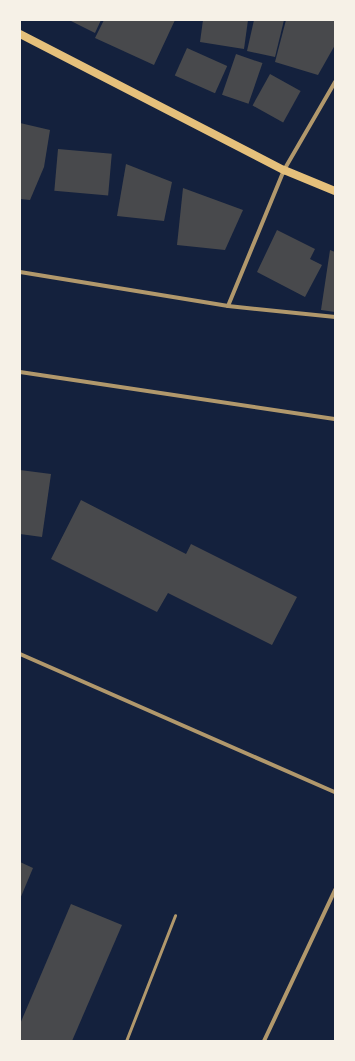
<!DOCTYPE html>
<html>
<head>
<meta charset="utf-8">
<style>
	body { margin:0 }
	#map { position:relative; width:355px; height:1061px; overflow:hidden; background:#14213d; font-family:Overpass,sans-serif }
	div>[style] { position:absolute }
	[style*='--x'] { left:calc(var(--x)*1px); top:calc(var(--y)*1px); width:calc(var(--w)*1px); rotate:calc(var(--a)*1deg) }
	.building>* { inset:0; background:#48494c; transform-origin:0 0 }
	.service>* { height:3px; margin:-1.5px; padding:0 1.5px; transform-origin:1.5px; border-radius:1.5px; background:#b1986c }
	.minor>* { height:4px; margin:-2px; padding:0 2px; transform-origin:2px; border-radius:2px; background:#b1986c }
	.secondary>* { height:8px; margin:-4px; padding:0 4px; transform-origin:4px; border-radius:4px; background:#e5c07b }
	span { translate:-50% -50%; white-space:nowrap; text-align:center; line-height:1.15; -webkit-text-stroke:3.5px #f6f1e7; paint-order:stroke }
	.frame { position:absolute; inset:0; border:21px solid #f6f1e7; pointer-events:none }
</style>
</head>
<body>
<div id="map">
	<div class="building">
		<i style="clip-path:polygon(69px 20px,101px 20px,95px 33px)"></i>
		<i style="clip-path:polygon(104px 20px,175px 20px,154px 65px,95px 38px)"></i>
		<i style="clip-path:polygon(203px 20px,248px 20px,244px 49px,200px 42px)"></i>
		<i style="clip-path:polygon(254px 20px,284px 20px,275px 57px,247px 51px)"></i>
		<i style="clip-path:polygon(286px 20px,335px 20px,335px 45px,318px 75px,275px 62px)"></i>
		<i style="left:187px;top:48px;width:44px;height:30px;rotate:24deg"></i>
		<i style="left:236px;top:54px;width:28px;height:43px;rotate:19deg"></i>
		<i style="left:270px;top:74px;width:35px;height:36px;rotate:29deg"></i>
		<i style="clip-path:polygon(20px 123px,50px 130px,44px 167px,30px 200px,20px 199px)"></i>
		<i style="left:58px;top:149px;width:54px;height:42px;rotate:5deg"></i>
		<i style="clip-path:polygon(126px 164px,172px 182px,164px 221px,117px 216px)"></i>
		<i style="clip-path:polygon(183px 188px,243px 210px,225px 250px,177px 245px)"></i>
		<i style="clip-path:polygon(277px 230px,315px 249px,310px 259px,322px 265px,305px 297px,257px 272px)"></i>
		<i style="clip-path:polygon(330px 250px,335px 252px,335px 312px,321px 310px)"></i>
		<i style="clip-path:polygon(20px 470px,51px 474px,42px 537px,20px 534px)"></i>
		<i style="clip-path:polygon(81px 500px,186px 554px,191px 544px,297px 597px,272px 645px,168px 593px,157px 612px,51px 559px)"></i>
		<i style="clip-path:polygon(20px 862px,33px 868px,20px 899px)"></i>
		<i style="clip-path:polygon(71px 904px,122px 925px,72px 1041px,20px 1041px,20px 1024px)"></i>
	</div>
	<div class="service">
		<i style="--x:126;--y:1041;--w:135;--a:-68.7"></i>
	</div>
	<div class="minor">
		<i style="--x:20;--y:272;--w:211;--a:9.3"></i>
		<i style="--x:228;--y:306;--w:108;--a:5.9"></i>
		<i style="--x:228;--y:306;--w:147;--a:-67.6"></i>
		<i style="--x:284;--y:170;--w:102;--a:-59.9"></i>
		<i style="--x:20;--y:372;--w:318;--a:8.5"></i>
		<i style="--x:20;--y:654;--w:344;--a:23.7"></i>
		<i style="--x:264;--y:1041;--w:167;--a:-64.8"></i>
	</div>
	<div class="secondary">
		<i style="--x:20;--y:34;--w:297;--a:27.3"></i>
		<i style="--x:284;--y:170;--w:55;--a:22.4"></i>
	</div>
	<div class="frame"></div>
</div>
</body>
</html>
